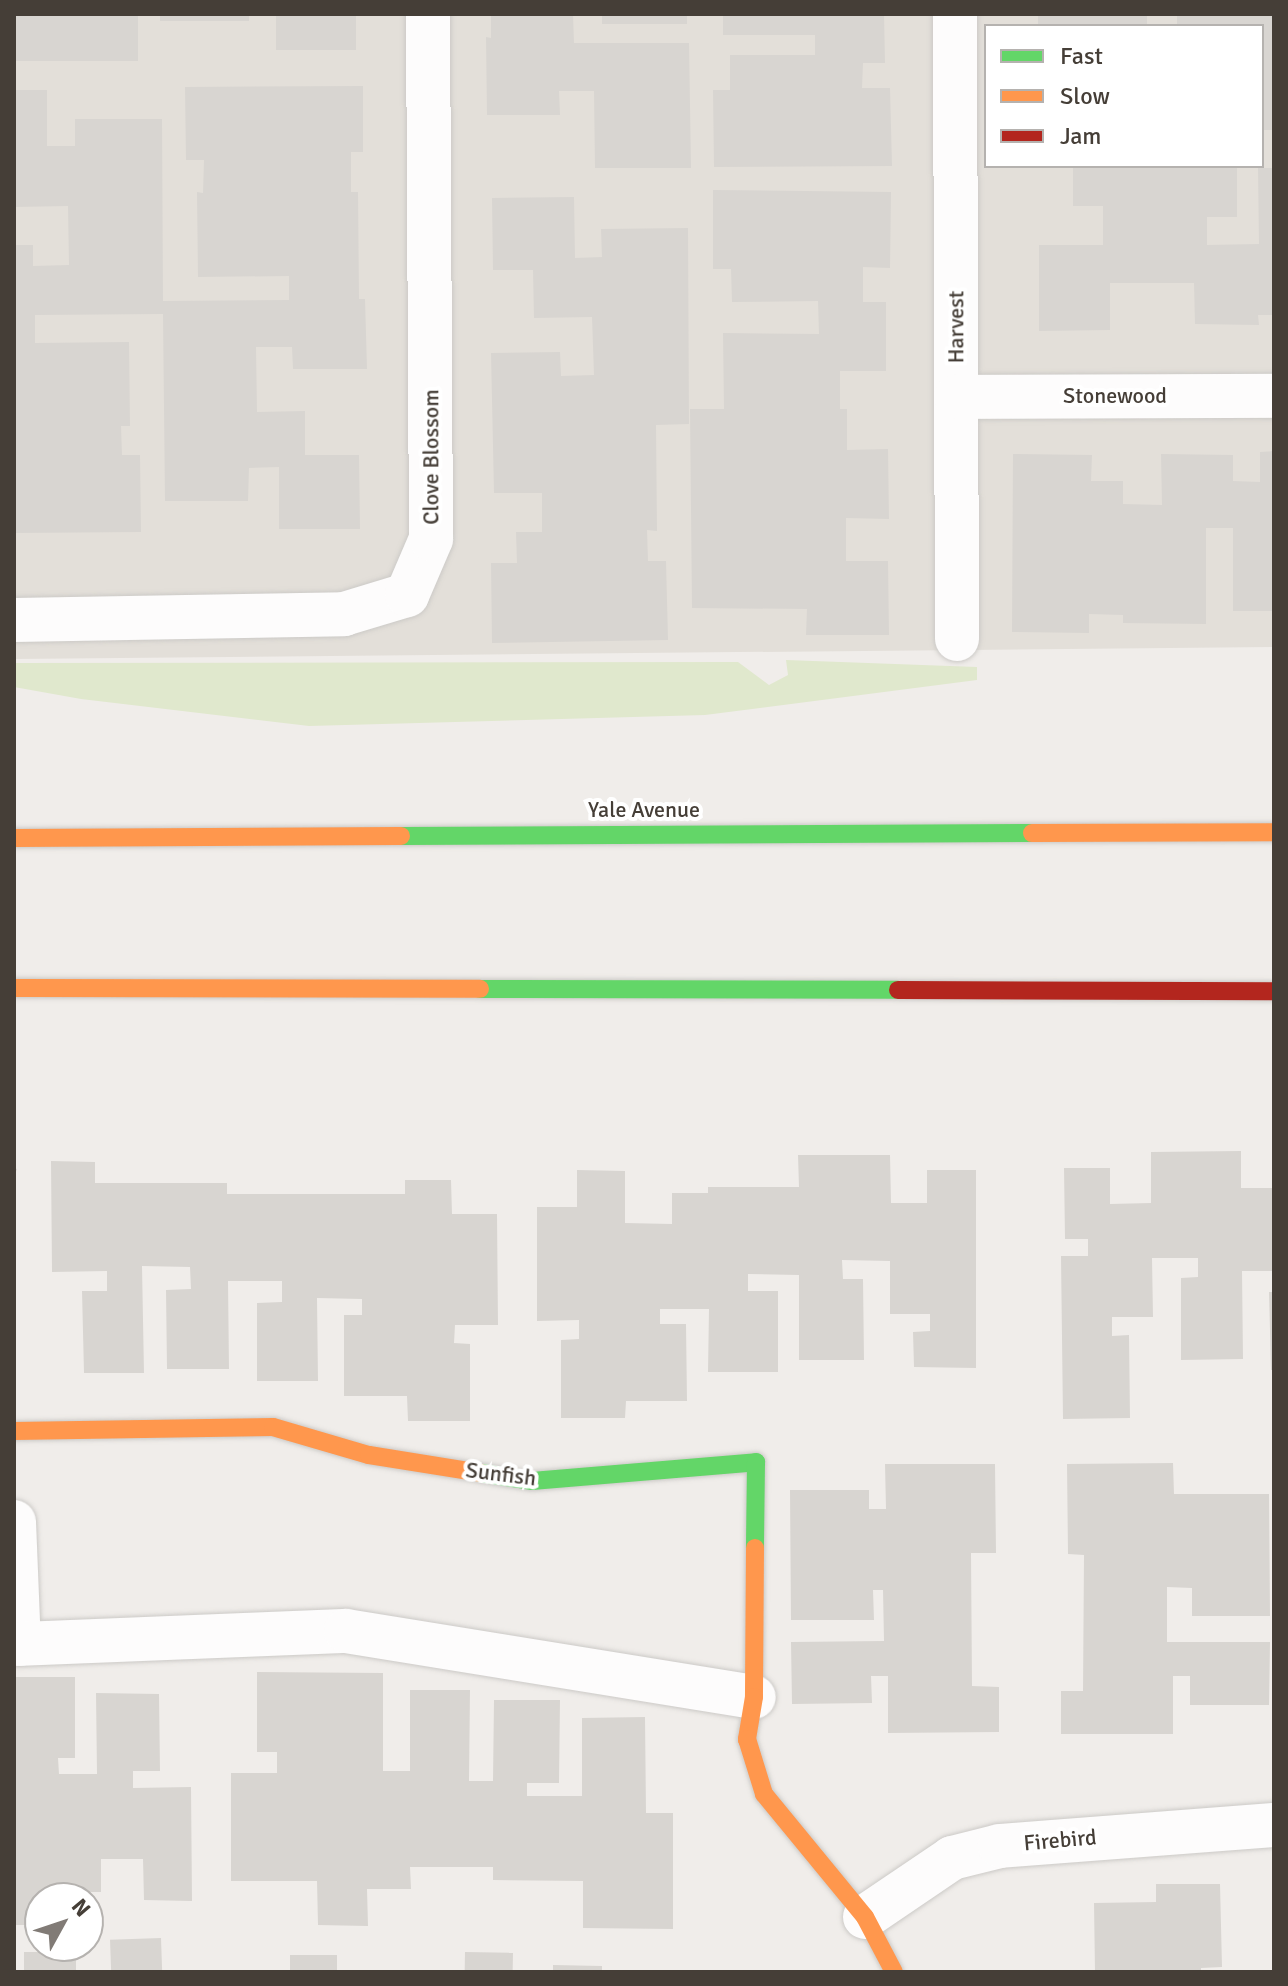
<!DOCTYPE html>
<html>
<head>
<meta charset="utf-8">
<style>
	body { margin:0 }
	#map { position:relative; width:1288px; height:1986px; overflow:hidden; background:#f0edea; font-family:Signika,sans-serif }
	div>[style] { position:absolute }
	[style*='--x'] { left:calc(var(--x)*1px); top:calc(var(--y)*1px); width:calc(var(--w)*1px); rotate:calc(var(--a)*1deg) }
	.residential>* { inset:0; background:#e3dfd9 }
	.green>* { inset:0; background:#e0e8cd }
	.building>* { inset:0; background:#d8d5d1; transform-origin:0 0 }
	.roads { filter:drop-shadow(0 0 2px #cccac7) drop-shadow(0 0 2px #cccac7) }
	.street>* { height:44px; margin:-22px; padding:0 22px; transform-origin:22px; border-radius:22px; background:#fdfcfc }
	.fast>* { height:18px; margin:-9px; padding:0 9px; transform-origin:9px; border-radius:9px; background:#63d668 }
	.slow>* { height:18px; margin:-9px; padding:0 9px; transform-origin:9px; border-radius:9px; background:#ff974d }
	.jam>* { height:18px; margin:-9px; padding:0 9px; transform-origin:9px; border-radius:9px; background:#b3261e }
	span { translate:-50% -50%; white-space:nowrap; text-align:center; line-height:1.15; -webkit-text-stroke:8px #fff; paint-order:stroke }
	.street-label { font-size:22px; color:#453e37 }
	.frame { position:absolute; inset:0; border:16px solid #453e37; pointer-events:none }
	.legend { position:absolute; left:984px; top:24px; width:280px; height:144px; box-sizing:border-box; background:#fff; border:2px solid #b5b2af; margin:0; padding:10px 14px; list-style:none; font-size:24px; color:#453e37 }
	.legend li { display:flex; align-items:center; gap:16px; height:40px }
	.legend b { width:40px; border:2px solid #b5b2af }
	.north { position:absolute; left:24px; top:1882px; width:80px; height:80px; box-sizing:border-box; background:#fff; border:2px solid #b5b2af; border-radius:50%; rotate:50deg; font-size:22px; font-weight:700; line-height:32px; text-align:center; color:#453e37 }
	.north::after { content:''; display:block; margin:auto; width:28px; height:36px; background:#817b76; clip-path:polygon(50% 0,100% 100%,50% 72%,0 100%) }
</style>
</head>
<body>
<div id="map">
	<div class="residential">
		<i style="clip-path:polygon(evenodd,14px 14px,1274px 14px,1274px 647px,14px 659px,14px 14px,986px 26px,1262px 26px,1262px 166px,986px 166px,986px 26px)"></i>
	</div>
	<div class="green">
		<i style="clip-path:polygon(786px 660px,977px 667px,977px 680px,705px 715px,309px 726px,81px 699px,14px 687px,14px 663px,738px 662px,769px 685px,788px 675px)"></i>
	</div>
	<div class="building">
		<i style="left:14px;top:14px;width:124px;height:47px"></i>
		<i style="left:160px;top:14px;width:89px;height:7px"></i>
		<i style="left:276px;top:14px;width:80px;height:36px"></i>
		<i style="clip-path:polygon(491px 14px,573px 14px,574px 43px,689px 43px,691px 168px,595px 168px,594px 91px,559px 91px,560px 115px,487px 115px,486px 37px,491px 38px)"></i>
		<i style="left:602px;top:14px;width:85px;height:10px"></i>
		<i style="clip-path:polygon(723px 14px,884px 14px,885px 63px,863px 63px,862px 88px,890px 88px,892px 166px,714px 167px,713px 90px,730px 90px,730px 55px,815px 55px,815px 35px,723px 35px)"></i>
		<i style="left:1038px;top:14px;width:109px;height:12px"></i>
		<i style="clip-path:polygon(1177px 14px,1274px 14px,1274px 130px,1262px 130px,1262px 26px,1177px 26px)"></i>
		<i style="clip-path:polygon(363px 86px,363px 152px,351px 152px,351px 192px,358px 192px,359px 299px,365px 299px,367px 369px,293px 369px,292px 347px,256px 347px,257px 412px,305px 411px,305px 455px,359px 455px,360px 529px,279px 529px,279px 467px,249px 468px,248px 501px,165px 501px,163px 314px,35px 315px,35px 343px,129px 342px,130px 426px,121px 426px,122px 455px,140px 455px,141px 532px,14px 533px,14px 245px,33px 245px,33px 266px,69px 265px,68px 206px,14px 207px,14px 90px,47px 90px,47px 146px,75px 146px,75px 119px,162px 119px,163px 301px,289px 300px,289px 276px,198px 277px,197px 192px,203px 193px,204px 160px,186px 160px,185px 87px)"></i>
		<i style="clip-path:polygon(1073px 166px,1237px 166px,1237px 217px,1207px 217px,1207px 245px,1259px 244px,1258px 168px,1274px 168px,1274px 315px,1258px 315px,1259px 325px,1195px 324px,1194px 283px,1110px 283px,1110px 330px,1039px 331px,1039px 245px,1103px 245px,1103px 206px,1073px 206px)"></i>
		<i style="clip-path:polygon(713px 190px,891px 192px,890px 268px,863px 267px,863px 302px,886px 302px,886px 371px,840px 371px,840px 409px,847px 409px,847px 450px,888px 449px,889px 519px,846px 518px,846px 561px,888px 561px,889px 635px,806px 635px,807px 609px,692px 608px,690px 409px,724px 409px,723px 333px,819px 334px,818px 301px,732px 302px,731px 269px,713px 269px)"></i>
		<i style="clip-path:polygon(574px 197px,575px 258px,602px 257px,601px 229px,688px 228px,689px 424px,656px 425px,657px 531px,647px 530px,648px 561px,666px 561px,668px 640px,492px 643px,491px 563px,517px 563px,516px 532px,542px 532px,542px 493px,494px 493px,491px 353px,560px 352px,561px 376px,594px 375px,592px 317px,534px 318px,533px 270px,493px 270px,492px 198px)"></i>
		<i style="clip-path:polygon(1274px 451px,1274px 611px,1233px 611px,1233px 528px,1206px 528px,1206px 624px,1123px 623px,1123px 615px,1089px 614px,1089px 633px,1012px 632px,1013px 454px,1092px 455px,1091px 481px,1123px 481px,1123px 504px,1162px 505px,1161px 454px,1233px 455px,1233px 481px,1260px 482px,1260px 452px)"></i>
		<i style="clip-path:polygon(1241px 1151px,1241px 1188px,1274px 1188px,1274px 1271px,1242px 1271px,1243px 1359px,1181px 1360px,1181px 1278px,1198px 1277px,1198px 1258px,1152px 1258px,1153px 1317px,1112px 1317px,1112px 1336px,1129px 1335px,1130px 1418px,1063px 1419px,1061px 1256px,1088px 1256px,1088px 1239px,1065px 1239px,1064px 1168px,1110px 1168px,1110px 1204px,1151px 1203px,1151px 1152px)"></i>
		<i style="clip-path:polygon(798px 1155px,890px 1155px,891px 1203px,927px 1203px,927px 1170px,976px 1170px,976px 1368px,914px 1367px,913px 1332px,930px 1331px,930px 1314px,890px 1314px,890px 1261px,842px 1260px,843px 1279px,863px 1279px,864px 1360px,799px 1360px,799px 1275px,748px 1274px,748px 1291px,778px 1291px,778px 1372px,708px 1372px,709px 1309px,660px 1309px,660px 1324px,686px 1324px,687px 1401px,626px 1401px,625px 1418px,561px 1418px,561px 1340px,579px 1339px,579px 1320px,537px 1321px,537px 1207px,577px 1207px,577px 1170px,625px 1171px,625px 1223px,672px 1224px,672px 1193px,708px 1193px,708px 1187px,799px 1187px)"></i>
		<i style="clip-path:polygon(51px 1161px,95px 1162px,95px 1183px,227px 1183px,227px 1194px,405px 1194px,405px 1180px,451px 1180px,452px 1214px,497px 1214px,498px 1325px,455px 1325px,454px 1343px,470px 1344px,470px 1421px,408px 1421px,407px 1396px,344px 1396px,344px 1315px,362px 1315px,362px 1299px,317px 1298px,318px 1381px,257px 1381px,257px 1303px,282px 1302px,282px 1281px,228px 1281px,229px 1369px,167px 1369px,166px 1290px,191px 1289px,190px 1267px,142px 1266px,144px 1373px,84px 1373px,82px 1291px,107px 1291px,107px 1271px,52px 1272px)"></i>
		<i style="left:14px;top:1168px;width:3px;height:26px;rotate:18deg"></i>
		<i style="clip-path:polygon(1269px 1292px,1274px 1292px,1274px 1370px,1271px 1370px)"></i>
		<i style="clip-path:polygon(1173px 1463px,1174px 1494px,1269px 1494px,1270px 1616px,1192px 1616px,1192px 1588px,1167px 1587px,1167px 1642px,1270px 1642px,1269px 1705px,1190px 1705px,1190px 1676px,1173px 1676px,1173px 1734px,1061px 1734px,1061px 1691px,1083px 1691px,1084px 1555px,1068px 1554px,1067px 1464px)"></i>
		<i style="clip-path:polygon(885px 1464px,995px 1464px,996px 1553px,971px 1553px,972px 1686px,999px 1687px,999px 1732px,888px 1733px,888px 1676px,871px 1676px,872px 1703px,792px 1704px,791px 1642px,884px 1641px,883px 1590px,873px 1590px,874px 1620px,791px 1620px,790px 1490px,869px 1490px,869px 1509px,886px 1509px)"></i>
		<i style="clip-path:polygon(257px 1672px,383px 1673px,383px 1771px,410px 1771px,410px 1690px,470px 1690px,469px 1781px,493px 1781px,494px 1700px,560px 1700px,559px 1783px,527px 1783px,527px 1796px,582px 1796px,582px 1718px,645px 1717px,646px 1813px,673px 1813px,673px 1929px,583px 1928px,583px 1881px,493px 1880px,493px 1867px,410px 1867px,411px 1889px,367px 1889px,368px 1926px,318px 1925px,317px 1881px,231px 1881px,231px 1773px,277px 1773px,277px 1752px,257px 1752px)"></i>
		<i style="clip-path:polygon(14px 1677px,75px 1677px,75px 1758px,58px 1758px,59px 1774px,97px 1774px,96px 1693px,159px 1694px,160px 1771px,133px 1771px,133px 1788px,191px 1787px,192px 1901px,144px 1900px,143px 1859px,101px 1859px,101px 1892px,59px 1892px,59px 1898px,40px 1898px,40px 1925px,14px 1925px)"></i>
		<i style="clip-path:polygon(1156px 1884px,1220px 1884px,1222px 1967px,1201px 1968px,1201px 1972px,1095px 1972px,1094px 1903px,1156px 1902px)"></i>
		<i style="left:161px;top:1938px;width:34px;height:51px;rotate:88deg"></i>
		<i style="left:76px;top:1952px;width:20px;height:52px;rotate:90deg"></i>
		<i style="left:465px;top:1952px;width:48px;height:20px;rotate:1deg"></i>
		<i style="left:290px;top:1955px;width:47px;height:17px"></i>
		<i style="clip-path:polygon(553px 1965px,602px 1966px,602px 1972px,553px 1972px)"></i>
	</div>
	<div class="roads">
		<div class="street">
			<i style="--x:955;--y:14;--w:625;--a:89.82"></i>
			<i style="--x:956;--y:397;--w:318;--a:-0.2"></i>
			<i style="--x:14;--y:620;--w:330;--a:-1"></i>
			<i style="--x:344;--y:614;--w:66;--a:-16.8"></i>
			<i style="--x:407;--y:595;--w:61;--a:-66.8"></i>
			<i style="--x:431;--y:539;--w:525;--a:-90.33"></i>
			<i style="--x:14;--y:1522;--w:122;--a:87.7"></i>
			<i style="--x:19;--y:1644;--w:327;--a:-2.3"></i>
			<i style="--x:346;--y:1631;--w:413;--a:9.2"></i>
			<i style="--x:865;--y:1917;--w:105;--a:-34.1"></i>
			<i style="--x:952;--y:1858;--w:49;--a:-14"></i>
			<i style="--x:1000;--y:1846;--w:275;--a:-4.4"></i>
		</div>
		<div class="fast">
			<i style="--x:401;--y:836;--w:631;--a:-0.27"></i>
			<i style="--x:480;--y:989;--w:418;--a:0.1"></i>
			<i style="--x:481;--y:1473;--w:52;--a:8.9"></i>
			<i style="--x:532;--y:1481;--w:225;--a:-4.8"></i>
			<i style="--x:756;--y:1462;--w:86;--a:90.7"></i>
		</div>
		<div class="slow">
			<i style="--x:1032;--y:833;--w:242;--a:-0.2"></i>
			<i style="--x:14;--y:838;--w:387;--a:-0.3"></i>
			<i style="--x:14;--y:988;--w:466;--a:0.1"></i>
			<i style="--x:14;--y:1431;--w:259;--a:-0.9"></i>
			<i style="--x:273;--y:1427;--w:100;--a:16.3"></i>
			<i style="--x:369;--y:1455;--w:113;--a:9.1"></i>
			<i style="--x:755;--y:1548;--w:149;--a:90.4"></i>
			<i style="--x:754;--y:1697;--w:43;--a:99.5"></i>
			<i style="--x:747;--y:1739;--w:58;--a:72.8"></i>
			<i style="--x:764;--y:1794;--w:159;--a:50.6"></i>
			<i style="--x:865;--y:1917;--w:62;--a:62.2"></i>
		</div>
		<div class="jam">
			<i style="--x:898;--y:990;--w:376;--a:0.2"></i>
		</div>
	</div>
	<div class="street-label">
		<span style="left:956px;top:327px;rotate:-90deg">Harvest</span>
		<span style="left:1115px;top:396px">Stonewood</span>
		<span style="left:431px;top:457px;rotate:-90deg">Clove Blossom</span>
		<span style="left:644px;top:810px">Yale Avenue</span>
		<span style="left:501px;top:1474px;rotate:7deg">Sunfish</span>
		<span style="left:1060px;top:1840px;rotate:-5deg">Firebird</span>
	</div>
	<div class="frame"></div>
	<ul class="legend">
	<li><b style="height:10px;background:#63d668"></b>Fast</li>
	<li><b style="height:10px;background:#ff974d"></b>Slow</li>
	<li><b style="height:10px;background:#b3261e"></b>Jam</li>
	</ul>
	<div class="north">N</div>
</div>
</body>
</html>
